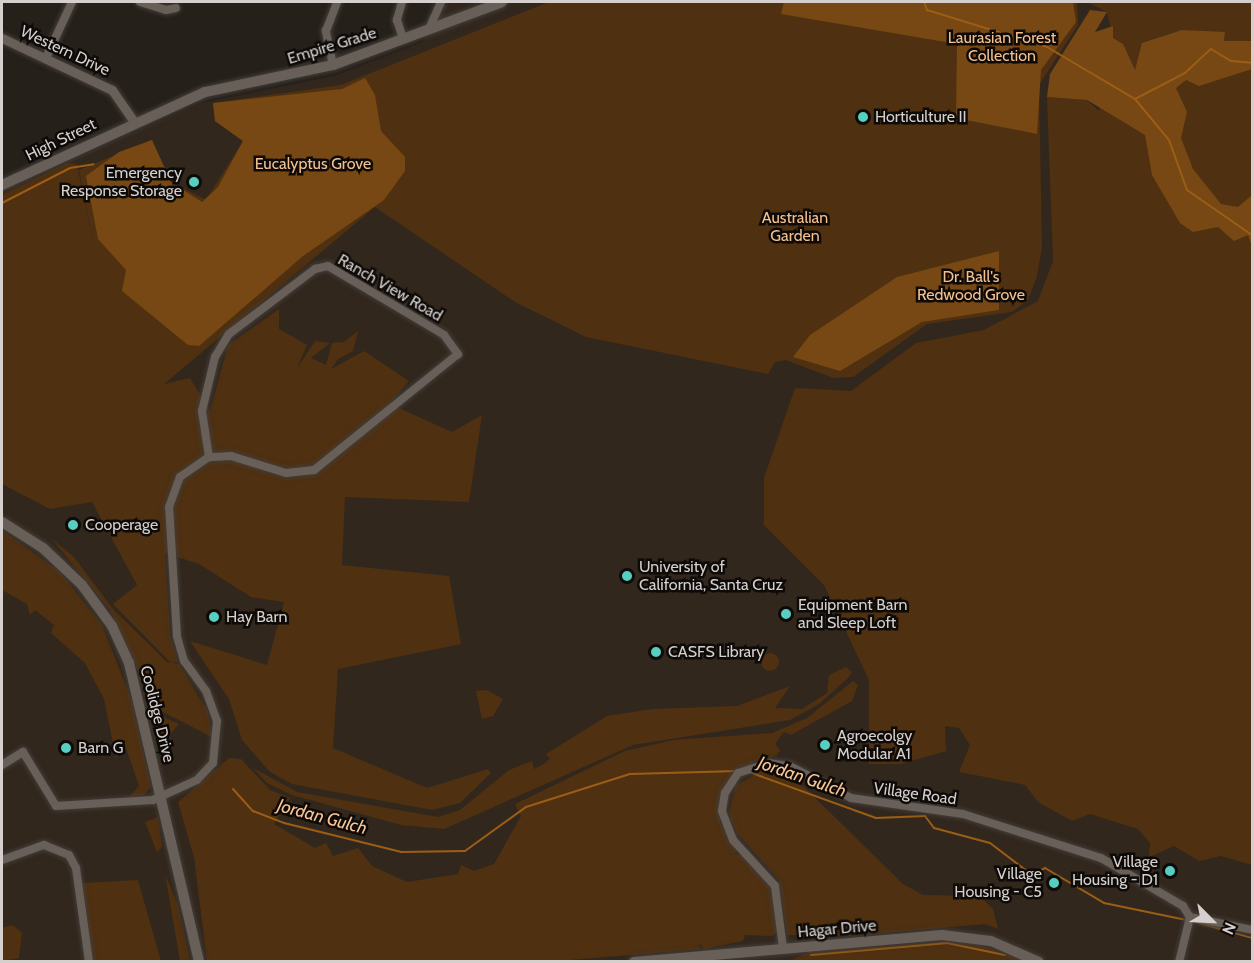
<!DOCTYPE html>
<html>
<head>
<meta charset="utf-8">
<style>
	body { margin:0 }
	#map { position:relative; width:1254px; height:963px; overflow:hidden; background:#26201a; font-family:Cabin,sans-serif }
	div>[style] { position:absolute }
	[style*='--x'] { left:calc(var(--x)*1px); top:calc(var(--y)*1px); width:calc(var(--w)*1px); rotate:calc(var(--a)*1deg) }
	.built>* { inset:0; background:#32271d }
	.green>* { inset:0; background:#4f3010 }
	.round { border-radius:50% }
	.forest>* { inset:0; background:#774813 }
	.stream>* { height:2px; margin:-1px; padding:0 1px; transform-origin:1px; border-radius:1px; background:#9c5e16 }
	.roads { filter:drop-shadow(0 0 2px #423d39) drop-shadow(0 0 2px #423d39) }
	.minor>* { height:8px; margin:-4px; padding:0 4px; transform-origin:4px; border-radius:4px; background:#675f58 }
	.tertiary>* { height:9px; margin:-4.5px; padding:0 4.5px; transform-origin:4.5px; border-radius:4.5px; background:#675f58 }
	.secondary>* { height:10px; margin:-5px; padding:0 5px; transform-origin:5px; border-radius:5px; background:#675f58 }
	.dots>* { width:16px; height:16px; translate:-50% -50%; box-sizing:border-box; border:3px solid #0d0a08; border-radius:50% }
	span { translate:-50% -50%; white-space:nowrap; text-align:center; line-height:1.15; -webkit-text-stroke:5px #0d0a08; paint-order:stroke }
	.park-label { font-size:16px; color:#f4c090 }
	.street-label { font-size:16px; color:#d5d0cd }
	.poi-label { font-size:16px; color:#d5d0cd }
	.left { translate:0 -50%; text-align:left }
	.right { translate:-100% -50%; text-align:right }
	.water-label { font-size:18px; color:#fac595; font-style:italic }
	.frame { position:absolute; inset:0; border:3px solid #d5d0cd; pointer-events:none }
	.north { position:absolute; left:1182px; top:891px; width:60px; height:60px; -webkit-text-stroke:4px #0d0a08; paint-order:stroke; rotate:114deg; font-size:16px; font-weight:700; line-height:24px; text-align:center; color:#d5d0cd }
	.north::after { content:''; display:block; margin:auto; width:21px; height:27px; background:#d5d0cd; clip-path:polygon(50% 0,100% 100%,50% 72%,0 100%) }
</style>
</head>
<body>
<div id="map">
	<div class="built">
		<i style="clip-path:polygon(443px 2px,1252px 2px,1252px 961px,2px 961px,2px 190px,202px 103px,334px 76px,423px 42px)"></i>
	</div>
	<div class="green">
		<i style="clip-path:polygon(549px 2px,1077px 2px,1078px 25px,1039px 85px,1042px 247px,1037px 276px,1028px 300px,1012px 312px,927px 324px,853px 377px,833px 378px,786px 360px,775px 362px,768px 374px,586px 337px,515px 302px,375px 207px,164px 384px,190px 378px,210px 411px,228px 345px,279px 309px,279px 329px,307px 345px,297px 368px,315px 341px,330px 343px,311px 358px,326px 365px,332px 343px,344px 342px,358px 331px,353px 351px,338px 359px,331px 369px,364px 351px,409px 381px,390px 404px,452px 432px,482px 415px,469px 502px,345px 497px,342px 565px,449px 576px,461px 644px,338px 669px,333px 748px,427px 788px,488px 769px,491px 773px,460px 803px,432px 810px,292px 784px,270px 772px,242px 740px,229px 699px,190px 641px,267px 665px,284px 602px,251px 597px,199px 564px,165px 553px,170px 634px,178px 662px,171px 663px,113px 604px,137px 585px,92px 502px,50px 509px,2px 484px,2px 195px,67px 163px,77px 164px,93px 243px,79px 170px,152px 140px,171px 182px,206px 200px,243px 141px,215px 121px,213px 103px,341px 85px)"></i>
		<i style="clip-path:polygon(evenodd,1087px 2px,1252px 2px,1252px 865px,1221px 856px,1199px 861px,1174px 846px,1149px 857px,1150px 843px,1138px 829px,1090px 814px,1072px 821px,1038px 802px,1025px 785px,959px 772px,970px 745px,959px 728px,945px 726px,946px 751px,901px 764px,869px 764px,869px 680px,824px 585px,764px 525px,764px 478px,795px 388px,851px 391px,916px 343px,984px 330px,1038px 301px,1053px 261px,1047px 97px,1087px 100px,1099px 111px,1113px 38px,1107px 12px,1087px 2px,1225px 32px,1224px 41px,1142px 43px,1225px 32px)"></i>
		<i style="clip-path:polygon(2px 530px,60px 572px,102px 625px,132px 701px,151px 787px,144px 795px,128px 798px,139px 786px,126px 748px,116px 758px,104px 699px,85px 663px,51px 633px,54px 625px,35px 610px,30px 615px,27px 604px,2px 590px)"></i>
		<i style="clip-path:polygon(51px 538px,74px 557px,113px 609px,167px 662px,179px 664px,208px 712px,212px 737px,157px 709px,110px 610px)"></i>
		<i class="round" style="left:761px;top:653px;width:18px;height:18px"></i>
		<i style="clip-path:polygon(846px 667px,852px 672px,848px 678px,819px 704px,790px 720px,633px 745px,444px 829px,401px 825px,292px 795px,267px 783px,253px 768px,297px 792px,438px 817px,460px 810px,509px 770px,532px 761px,534px 769px,542px 765px,550px 759px,546px 754px,607px 716px,652px 709px,737px 706px,790px 686px,775px 708px,802px 709px,827px 693px,829px 675px)"></i>
		<i style="clip-path:polygon(853px 681px,858px 685px,852px 701px,791px 735px,784px 732px,775px 744px,780px 750px,777px 755px,738px 769px,720px 796px,720px 822px,738px 850px,735px 854px,743px 854px,771px 889px,777px 932px,772px 936px,745px 935px,743px 941px,704px 949px,699px 943px,700px 949px,690px 950px,545px 962px,207px 961px,194px 857px,178px 802px,229px 758px,241px 759px,270px 790px,290px 798px,274px 824px,315px 848px,326px 843px,333px 856px,358px 848px,372px 866px,407px 882px,458px 874px,461px 865px,474px 871px,494px 864px,521px 816px,515px 804px,625px 751px,673px 740px,772px 733px,807px 718px)"></i>
		<i style="clip-path:polygon(487px 690px,503px 699px,493px 716px,482px 719px,476px 691px)"></i>
		<i style="clip-path:polygon(148px 701px,163px 717px,179px 724px,160px 746px)"></i>
		<i style="clip-path:polygon(766px 769px,780px 770px,798px 781px,903px 884px,923px 895px,980px 896px,993px 909px,998px 929px,985px 924px,848px 936px,787px 935px,779px 880px,736px 832px,729px 814px,735px 786px)"></i>
		<i style="clip-path:polygon(158px 817px,162px 847px,157px 852px,145px 822px)"></i>
		<i style="clip-path:polygon(165px 874px,178px 905px,190px 961px,180px 961px)"></i>
		<i style="clip-path:polygon(138px 880px,161px 961px,93px 961px,82px 883px)"></i>
		<i style="clip-path:polygon(13px 925px,22px 933px,19px 958px,2px 961px,2px 928px)"></i>
		<i style="clip-path:polygon(944px 941px,983px 946px,1026px 961px,792px 960px,808px 952px)"></i>
	</div>
	<div class="forest">
		<i style="clip-path:polygon(784px 2px,1073px 2px,1076px 22px,1041px 70px,1037px 134px,956px 118px,957px 44px,781px 14px)"></i>
		<i style="clip-path:polygon(1090px 10px,1107px 12px,1095px 32px,1113px 26px,1113px 38px,1123px 44px,1135px 70px,1142px 43px,1182px 30px,1225px 32px,1224px 41px,1252px 41px,1252px 69px,1199px 86px,1186px 80px,1176px 88px,1187px 112px,1181px 138px,1193px 169px,1221px 204px,1238px 207px,1252px 195px,1252px 246px,1248px 235px,1234px 241px,1218px 227px,1193px 232px,1180px 223px,1152px 175px,1145px 135px,1087px 100px,1047px 97px,1050px 74px)"></i>
		<i style="clip-path:polygon(365px 78px,375px 95px,381px 131px,405px 157px,405px 171px,384px 200px,303px 256px,199px 346px,188px 345px,122px 291px,126px 270px,98px 239px,86px 176px,119px 152px,152px 140px,171px 182px,202px 202px,218px 187px,243px 141px,215px 121px,213px 103px,342px 89px)"></i>
		<i style="clip-path:polygon(999px 251px,999px 310px,922px 322px,840px 371px,793px 357px,810px 335px,897px 277px)"></i>
	</div>
	<div class="stream">
		<i style="--x:924;--y:2;--w:9;--a:69"></i>
		<i style="--x:927;--y:10;--w:126;--a:17.1"></i>
		<i style="--x:1047;--y:47;--w:102;--a:30.6"></i>
		<i style="--x:1135;--y:99;--w:53;--a:50.3"></i>
		<i style="--x:1169;--y:140;--w:53;--a:70.2"></i>
		<i style="--x:1187;--y:190;--w:79;--a:34.7"></i>
		<i style="--x:1135;--y:99;--w:56;--a:-27.5"></i>
		<i style="--x:1185;--y:73;--w:35;--a:-43"></i>
		<i style="--x:1211;--y:49;--w:23;--a:31"></i>
		<i style="--x:1231;--y:61;--w:21;--a:5"></i>
		<i style="--x:2;--y:203;--w:76;--a:-27.2"></i>
		<i style="--x:70;--y:168;--w:24;--a:-9"></i>
		<i style="--x:749;--y:772;--w:135;--a:19.9"></i>
		<i style="--x:876;--y:818;--w:49;--a:-2.3"></i>
		<i style="--x:925;--y:816;--w:15;--a:53"></i>
		<i style="--x:934;--y:828;--w:58;--a:15"></i>
		<i style="--x:990;--y:843;--w:53;--a:37.3"></i>
		<i style="--x:1032;--y:875;--w:15;--a:-28"></i>
		<i style="--x:1045;--y:868;--w:69;--a:30.7"></i>
		<i style="--x:1104;--y:903;--w:84;--a:11.7"></i>
		<i style="--x:233;--y:789;--w:30;--a:48"></i>
		<i style="--x:253;--y:811;--w:33;--a:21"></i>
		<i style="--x:284;--y:823;--w:121;--a:13.9"></i>
		<i style="--x:401;--y:852;--w:64;--a:-0.9"></i>
		<i style="--x:465;--y:851;--w:75;--a:-35.8"></i>
		<i style="--x:526;--y:807;--w:109;--a:-17.6"></i>
		<i style="--x:630;--y:774;--w:108;--a:-1.6"></i>
		<i style="--x:1192;--y:921;--w:62;--a:15.8"></i>
		<i style="--x:811;--y:955;--w:137;--a:-5"></i>
		<i style="--x:947;--y:943;--w:59;--a:11.7"></i>
	</div>
	<div class="roads">
		<div class="minor">
			<i style="--x:140;--y:2;--w:27;--a:17"></i>
			<i style="--x:166;--y:10;--w:10;--a:-11"></i>
			<i style="--x:402;--y:2;--w:19;--a:106"></i>
			<i style="--x:397;--y:20;--w:20;--a:72"></i>
			<i style="--x:429;--y:29;--w:30;--a:-66"></i>
			<i style="--x:46;--y:58;--w:62;--a:-65.1"></i>
			<i style="--x:333;--y:65;--w:35;--a:-102"></i>
			<i style="--x:326;--y:31;--w:31;--a:-69"></i>
			<i style="--x:2;--y:765;--w:25;--a:-32"></i>
			<i style="--x:23;--y:752;--w:63;--a:58.6"></i>
			<i style="--x:56;--y:806;--w:97;--a:-3.5"></i>
			<i style="--x:153;--y:800;--w:48;--a:-24.4"></i>
			<i style="--x:197;--y:780;--w:23;--a:-47"></i>
			<i style="--x:213;--y:763;--w:42;--a:-84.6"></i>
			<i style="--x:217;--y:721;--w:32;--a:-110"></i>
			<i style="--x:206;--y:691;--w:37;--a:-126"></i>
			<i style="--x:184;--y:661;--w:26;--a:-106"></i>
			<i style="--x:177;--y:636;--w:129;--a:-93.5"></i>
			<i style="--x:169;--y:507;--w:32;--a:-70"></i>
			<i style="--x:180;--y:477;--w:35;--a:-35"></i>
			<i style="--x:209;--y:457;--w:47;--a:-98.7"></i>
			<i style="--x:202;--y:411;--w:56;--a:-76.5"></i>
			<i style="--x:215;--y:357;--w:27;--a:-59"></i>
			<i style="--x:229;--y:334;--w:108;--a:-37.1"></i>
			<i style="--x:315;--y:269;--w:13;--a:-13"></i>
			<i style="--x:328;--y:266;--w:135;--a:30.7"></i>
			<i style="--x:444;--y:335;--w:24;--a:54"></i>
			<i style="--x:458;--y:354;--w:185;--a:141.1"></i>
			<i style="--x:314;--y:470;--w:28;--a:174"></i>
			<i style="--x:286;--y:473;--w:58;--a:-162.8"></i>
			<i style="--x:231;--y:456;--w:22;--a:177"></i>
			<i style="--x:2;--y:860;--w:45;--a:-19.7"></i>
			<i style="--x:44;--y:845;--w:27;--a:22"></i>
			<i style="--x:69;--y:855;--w:15;--a:62"></i>
			<i style="--x:76;--y:868;--w:95;--a:82.1"></i>
			<i style="--x:1190;--y:917;--w:63;--a:11.8"></i>
			<i style="--x:783;--y:948;--w:63;--a:-97.4"></i>
			<i style="--x:775;--y:886;--w:62;--a:-132.4"></i>
			<i style="--x:733;--y:840;--w:31;--a:-111"></i>
			<i style="--x:722;--y:811;--w:18;--a:-81"></i>
			<i style="--x:725;--y:793;--w:24;--a:-57"></i>
			<i style="--x:738;--y:773;--w:32;--a:-18"></i>
			<i style="--x:768;--y:763;--w:22;--a:8"></i>
			<i style="--x:790;--y:766;--w:69;--a:27.7"></i>
			<i style="--x:851;--y:798;--w:113;--a:8.1"></i>
			<i style="--x:963;--y:814;--w:145;--a:17.7"></i>
			<i style="--x:1101;--y:858;--w:95;--a:30.3"></i>
			<i style="--x:1183;--y:906;--w:13;--a:58"></i>
			<i style="--x:1190;--y:917;--w:46;--a:103.7"></i>
		</div>
		<div class="tertiary">
			<i style="--x:2;--y:38;--w:122;--a:25.3"></i>
			<i style="--x:112;--y:90;--w:40;--a:55.1"></i>
		</div>
		<div class="secondary">
			<i style="--x:2;--y:185;--w:223;--a:-24.6"></i>
			<i style="--x:205;--y:92;--w:131;--a:-11.9"></i>
			<i style="--x:333;--y:65;--w:180;--a:-20.4"></i>
			<i style="--x:2;--y:522;--w:49;--a:32.4"></i>
			<i style="--x:43;--y:548;--w:54;--a:43.5"></i>
			<i style="--x:82;--y:585;--w:51;--a:53.8"></i>
			<i style="--x:112;--y:626;--w:41;--a:65.3"></i>
			<i style="--x:129;--y:663;--w:307;--a:76.8"></i>
			<i style="--x:634;--y:962;--w:309;--a:-5"></i>
			<i style="--x:942;--y:935;--w:49;--a:7"></i>
			<i style="--x:991;--y:941;--w:52;--a:23.6"></i>
		</div>
	</div>
	<div class="dots">
		<i style="left:863px;top:117px;background:#56cec2"></i>
		<i style="left:194px;top:182px;background:#56cec2"></i>
		<i style="left:73px;top:525px;background:#56cec2"></i>
		<i style="left:627px;top:576px;background:#56cec2"></i>
		<i style="left:786px;top:614px;background:#56cec2"></i>
		<i style="left:214px;top:617px;background:#56cec2"></i>
		<i style="left:656px;top:652px;background:#56cec2"></i>
		<i style="left:825px;top:745px;background:#56cec2"></i>
		<i style="left:66px;top:748px;background:#56cec2"></i>
		<i style="left:1170px;top:871px;background:#56cec2"></i>
		<i style="left:1054px;top:883px;background:#56cec2"></i>
	</div>
	<div class="park-label">
		<span style="left:1002px;top:47px">Laurasian Forest<br>Collection</span>
		<span style="left:313px;top:164px">Eucalyptus Grove</span>
		<span style="left:795px;top:227px">Australian<br>Garden</span>
		<span style="left:971px;top:286px">Dr. Ball's<br>Redwood Grove</span>
	</div>
	<div class="street-label">
		<span style="left:332px;top:46px;rotate:-17deg">Empire Grade</span>
		<span style="left:65px;top:51px;rotate:25deg">Western Drive</span>
		<span style="left:61px;top:140px;rotate:-26deg">High Street</span>
		<span style="left:390px;top:288px;rotate:30deg">Ranch View Road</span>
		<span style="left:157px;top:714px;rotate:76deg">Coolidge Drive</span>
		<span style="left:915px;top:794px;rotate:8deg">Village Road</span>
		<span style="left:837px;top:929px;rotate:-5deg">Hagar Drive</span>
	</div>
	<div class="poi-label">
		<span class="left" style="left:875px;top:117px">Horticulture II</span>
		<span class="right" style="left:182px;top:182px">Emergency<br>Response Storage</span>
		<span class="left" style="left:85px;top:525px">Cooperage</span>
		<span class="left" style="left:639px;top:576px">University of<br>California, Santa Cruz</span>
		<span class="left" style="left:798px;top:614px">Equipment Barn<br>and Sleep Loft</span>
		<span class="left" style="left:226px;top:617px">Hay Barn</span>
		<span class="left" style="left:668px;top:652px">CASFS Library</span>
		<span class="left" style="left:837px;top:745px">Agroecolgy<br>Modular A1</span>
		<span class="left" style="left:78px;top:748px">Barn G</span>
		<span class="right" style="left:1158px;top:871px">Village<br>Housing - D1</span>
		<span class="right" style="left:1042px;top:883px">Village<br>Housing - C5</span>
	</div>
	<div class="water-label">
		<span style="left:802px;top:777px;rotate:19deg">Jordan Gulch</span>
		<span style="left:322px;top:817px;rotate:15deg">Jordan Gulch</span>
	</div>
	<div class="frame"></div>
	<div class="north">N</div>
</div>
</body>
</html>
